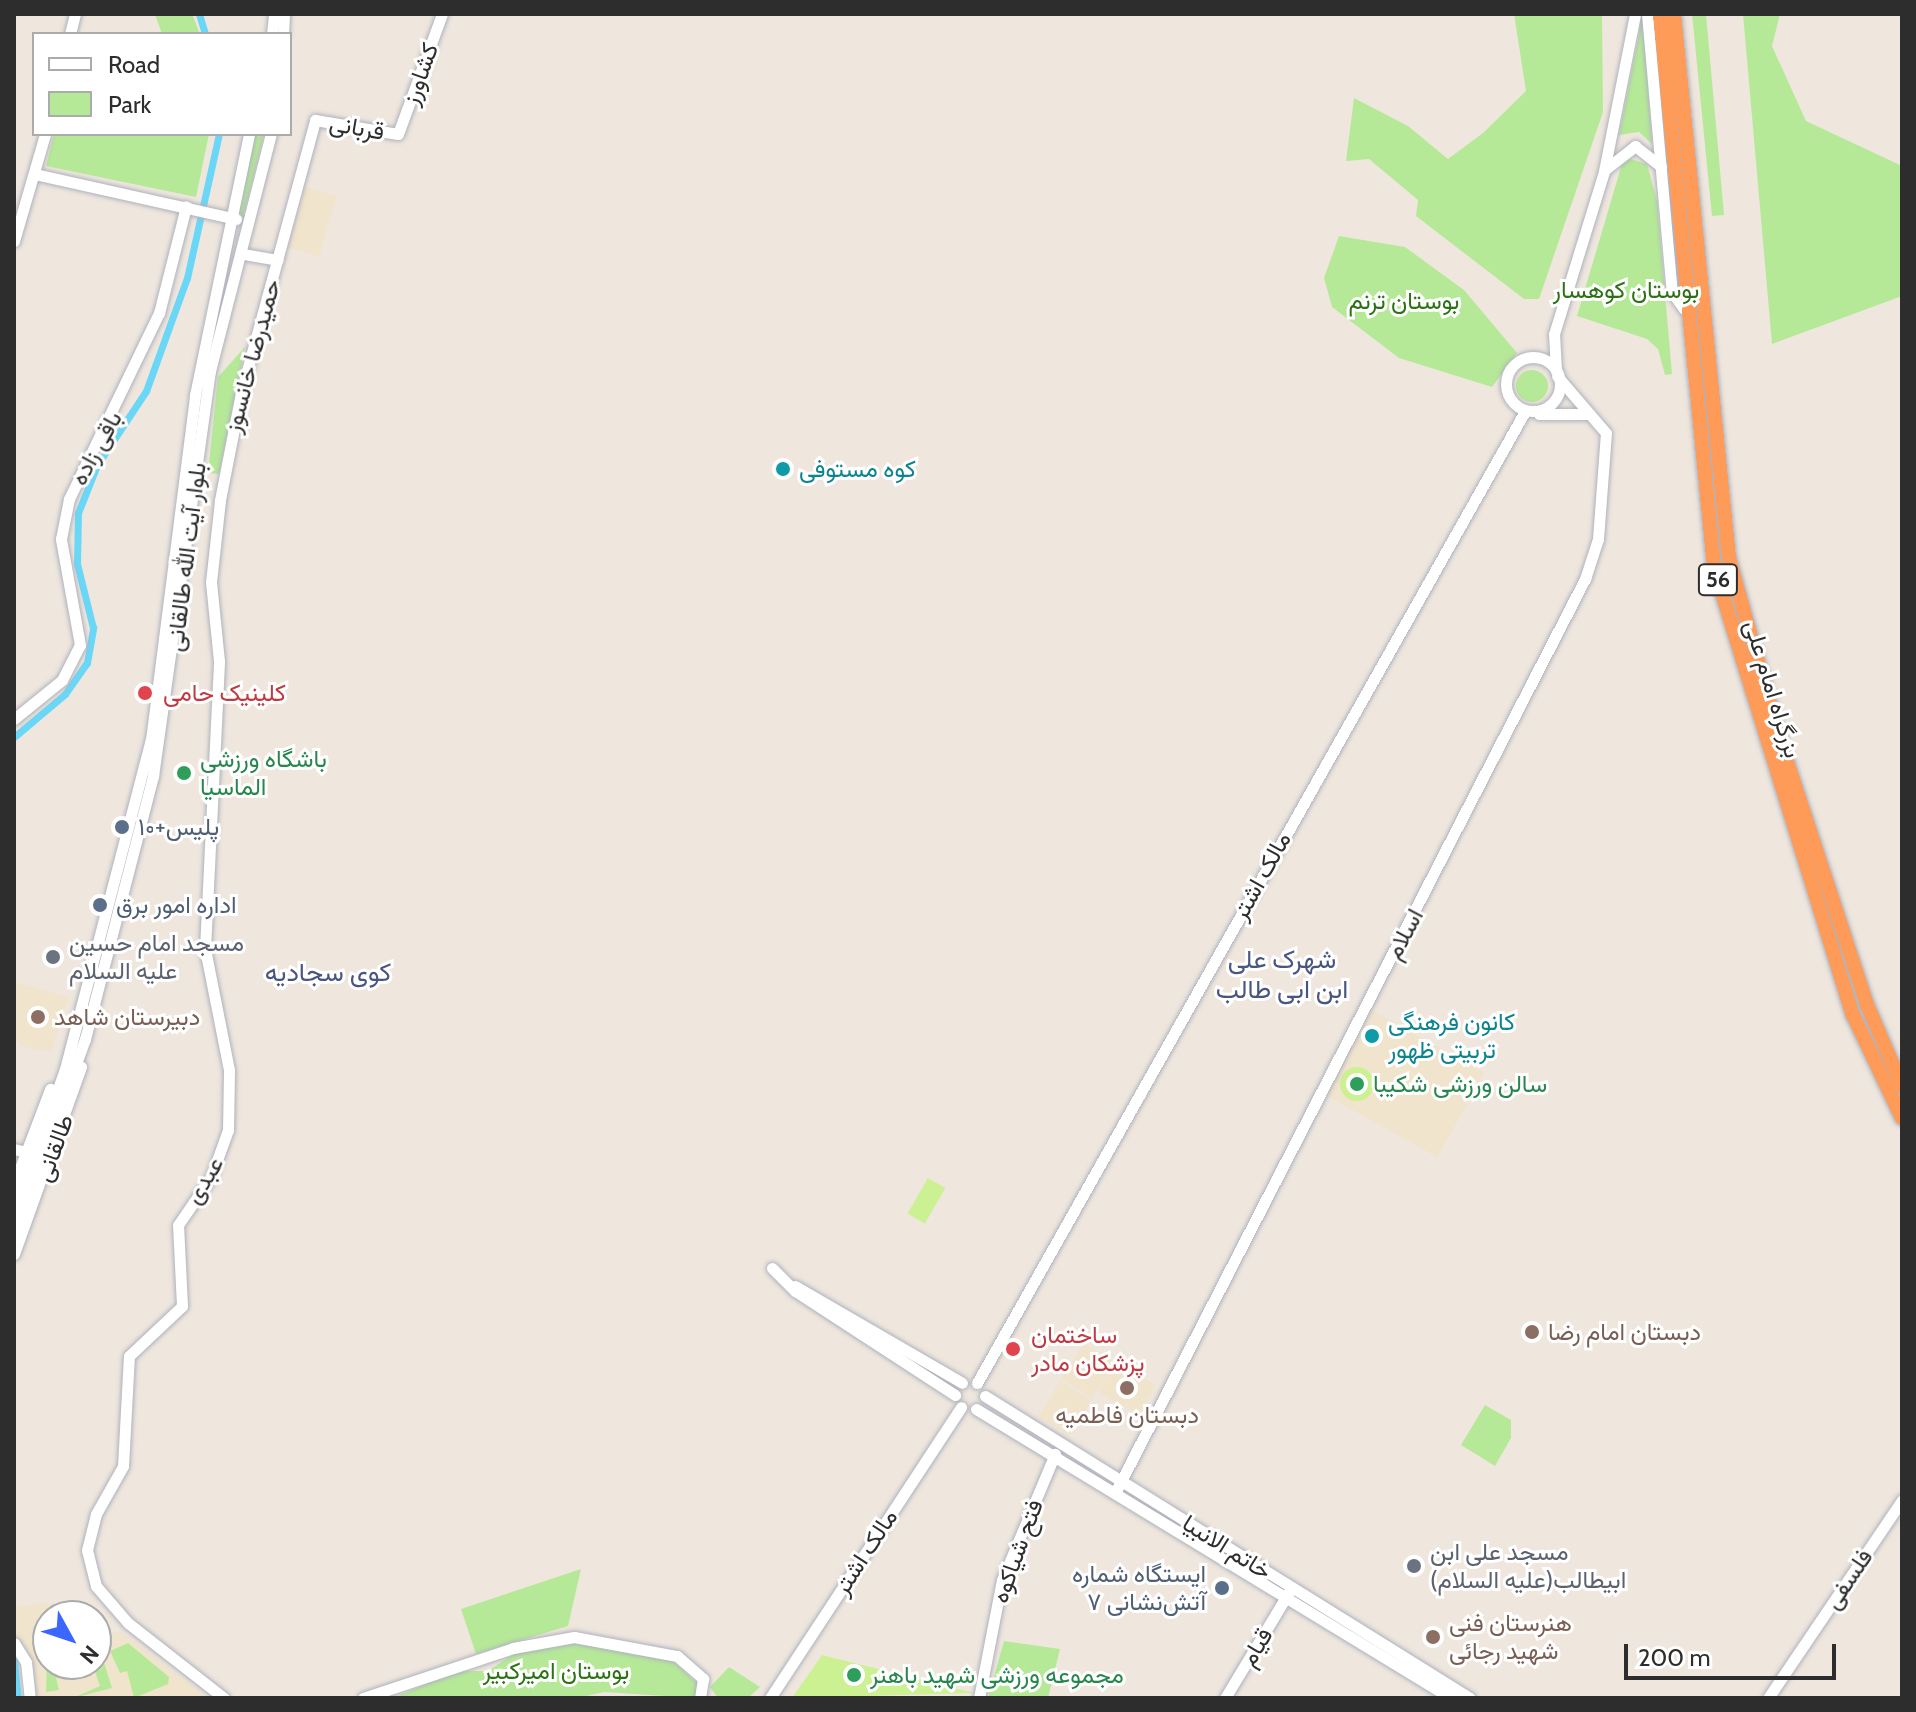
<!DOCTYPE html>
<html>
<head>
<meta charset="utf-8">
<style>
	body { margin:0 }
	#map { position:relative; width:1916px; height:1712px; overflow:hidden; background:#efe7de; font-family:Cabin,Vazirmatn,sans-serif }
	div>[style] { position:absolute }
	[style*='--x'] { left:calc(var(--x)*1px); top:calc(var(--y)*1px); width:calc(var(--w)*1px); rotate:calc(var(--a)*1deg) }
	.education>* { inset:0; background:#f1e4cd; transform-origin:0 0 }
	.green>* { inset:0; background:#b6e997 }
	.round { border-radius:50% }
	.pitch>* { inset:0; background:#ccf193; transform-origin:0 0 }
	.canal>* { height:7px; margin:-3.5px; padding:0 3.5px; transform-origin:3.5px; border-radius:3.5px; background:#6bd7f7 }
	.roads { filter:drop-shadow(0 0 2px #aeb2bd) drop-shadow(0 0 2px #aeb2bd) }
	.secondary>* { height:11px; margin:-5.5px; padding:0 5.5px; transform-origin:5.5px; border-radius:5.5px; background:#fff }
	.secondary>.ring { margin:-5.5px; padding:0; box-sizing:content-box; background:none; border:11px solid #fff; border-radius:50% }
	.highway>* { height:14px; margin:-7px; padding:0 7px; transform-origin:7px; border-radius:7px; background:#ff9b59 }
	.dots>* { width:22px; height:22px; translate:-50% -50%; box-sizing:border-box; border:4px solid #fff; border-radius:50% }
	span { translate:-50% -50%; white-space:nowrap; text-align:center; line-height:1.15; -webkit-text-stroke:6px #fff; paint-order:stroke }
	.shield-label span { padding:2px 6px; background:#fff; border:2px solid; border-radius:6px; -webkit-text-stroke-width:0 }
	.shield-label { font-size:22px; color:#2d2d2d; font-weight:700 }
	.street-label { font-size:24px; color:#2d2d2d }
	.park-label { font-size:24px; color:#2c7115 }
	.culture-label { font-size:24px; color:#0d838f }
	.left { translate:0 -50%; text-align:left }
	.health-label { font-size:24px; color:#be3a42 }
	.leisure-label { font-size:24px; color:#27864d }
	.service-label { font-size:24px; color:#4e5e75 }
	.right { translate:-100% -50%; text-align:right }
	.worship-label { font-size:24px; color:#5b616d }
	.education-label { font-size:24px; color:#785e54 }
	.neighbourhood-label { font-size:26px; color:#495581 }
	.frame { position:absolute; inset:0; border:16px solid #2d2d2d; pointer-events:none }
	.legend { position:absolute; left:32px; top:32px; width:260px; height:104px; box-sizing:border-box; background:#fff; border:2px solid #ababab; margin:0; padding:10px 14px; list-style:none; font-size:24px; color:#2d2d2d }
	.legend li { display:flex; align-items:center; gap:16px; height:40px }
	.legend b { width:40px; border:2px solid #ababab }
	.north { position:absolute; left:32px; top:1600px; width:80px; height:80px; box-sizing:border-box; background:#fff; border:2px solid #ababab; border-radius:50%; rotate:130deg; font-size:22px; font-weight:700; line-height:32px; text-align:center; color:#2d2d2d }
	.north::after { content:''; display:block; margin:auto; width:28px; height:36px; background:#3b66ff; clip-path:polygon(50% 0,100% 100%,50% 72%,0 100%) }
	.scale { position:absolute; left:1624px; top:1644px; width:212px; height:36px; box-sizing:border-box; border:4px solid #2d2d2d; border-top:0; padding-left:10px; font-size:24px; line-height:28px; white-space:nowrap; color:#2d2d2d; -webkit-text-stroke:6px #fff; paint-order:stroke }
</style>
</head>
<body>
<div id="map">
	<div class="education">
		<i style="left:305px;top:187px;width:33px;height:63px;rotate:16deg"></i>
		<i style="clip-path:polygon(14px 982px,69px 997px,51px 1052px,20px 1046px,14px 1036px)"></i>
		<i style="left:1370px;top:1009px;width:131px;height:97px;rotate:29deg"></i>
		<i style="clip-path:polygon(1083px 1343px,1156px 1385px,1139px 1415px,1098px 1392px,1110px 1370px,1092px 1398px,1061px 1379px)"></i>
		<i style="left:1060px;top:1381px;width:37px;height:42px;rotate:31deg"></i>
		<i style="clip-path:polygon(46px 1602px,56px 1616px,48px 1616px,48px 1664px,96px 1664px,96px 1637px,120px 1631px,208px 1698px,35px 1698px,35px 1668px,14px 1636px,14px 1607px)"></i>
	</div>
	<div class="green">
		<i style="clip-path:polygon(155px 14px,192px 14px,200px 34px,162px 34px)"></i>
		<i style="clip-path:polygon(1514px 14px,1602px 14px,1603px 112px,1539px 299px,1524px 299px,1416px 216px,1418px 200px,1369px 159px,1346px 161px,1354px 98px,1408px 126px,1448px 159px,1483px 133px,1526px 91px)"></i>
		<i style="clip-path:polygon(1643px 14px,1652px 144px,1639px 132px,1619px 135px)"></i>
		<i style="clip-path:polygon(1692px 14px,1706px 14px,1724px 215px,1712px 216px)"></i>
		<i style="clip-path:polygon(1743px 14px,1780px 14px,1772px 46px,1806px 121px,1902px 166px,1902px 296px,1772px 344px)"></i>
		<i style="clip-path:polygon(54px 134px,209px 134px,196px 197px,46px 166px)"></i>
		<i style="clip-path:polygon(253px 134px,264px 134px,243px 218px,238px 214px)"></i>
		<i style="clip-path:polygon(1624px 157px,1647px 164px,1657px 201px,1672px 374px,1665px 375px,1658px 349px,1647px 339px,1577px 316px)"></i>
		<i style="clip-path:polygon(1339px 236px,1405px 247px,1464px 290px,1517px 353px,1492px 387px,1399px 358px,1332px 307px,1324px 278px)"></i>
		<i style="clip-path:polygon(245px 347px,219px 474px,208px 473px,218px 377px)"></i>
		<i class="round" style="left:1516px;top:370px;width:32px;height:32px"></i>
		<i style="clip-path:polygon(1485px 1405px,1511px 1420px,1511px 1438px,1495px 1466px,1461px 1445px)"></i>
		<i style="clip-path:polygon(581px 1569px,568px 1626px,476px 1654px,461px 1609px)"></i>
		<i style="clip-path:polygon(565px 1641px,672px 1660px,698px 1684px,695px 1698px,604px 1692px,578px 1698px,393px 1698px,458px 1671px,488px 1671px,521px 1649px)"></i>
		<i style="clip-path:polygon(1004px 1641px,1060px 1649px,1048px 1698px,988px 1698px)"></i>
		<i style="clip-path:polygon(128px 1643px,169px 1677px,168px 1684px,134px 1698px,127px 1671px,120px 1673px,110px 1651px)"></i>
		<i style="clip-path:polygon(47px 1653px,54px 1672px,96px 1664px,102px 1656px,112px 1688px,73px 1698px,100px 1686px,93px 1666px,56px 1678px,59px 1690px,46px 1692px)"></i>
		<i style="clip-path:polygon(729px 1667px,760px 1687px,748px 1698px,718px 1698px,710px 1687px)"></i>
	</div>
	<div class="pitch">
		<i class="round" style="left:1340px;top:1067px;width:34px;height:34px"></i>
		<i style="left:928px;top:1178px;width:20px;height:41px;rotate:30deg"></i>
		<i style="clip-path:polygon(822px 1655px,974px 1693px,792px 1698px)"></i>
	</div>
	<div class="canal">
		<i style="--x:199;--y:14;--w:21;--a:73"></i>
		<i style="--x:14;--y:737;--w:67;--a:-40.1"></i>
		<i style="--x:65;--y:694;--w:38;--a:-55"></i>
		<i style="--x:87;--y:663;--w:36;--a:-80"></i>
		<i style="--x:93;--y:628;--w:66;--a:-104"></i>
		<i style="--x:77;--y:564;--w:51;--a:-88.9"></i>
		<i style="--x:78;--y:513;--w:52;--a:-68.4"></i>
		<i style="--x:97;--y:465;--w:89;--a:-56.5"></i>
		<i style="--x:146;--y:391;--w:120;--a:-70.1"></i>
		<i style="--x:187;--y:278;--w:148;--a:-77.5"></i>
		<i style="--x:14;--y:1661;--w:37;--a:84"></i>
	</div>
	<div class="roads">
		<div class="secondary">
			<i style="--x:1647;--y:14;--w:279;--a:84.9"></i>
			<i style="--x:1672;--y:292;--w:21;--a:55"></i>
			<i style="--x:70;--y:34;--w:21;--a:-76"></i>
			<i style="--x:272;--y:34;--w:20;--a:-84"></i>
			<i style="--x:283;--y:34;--w:20;--a:-87"></i>
			<i style="--x:1607;--y:168;--w:36;--a:-38"></i>
			<i style="--x:1635;--y:146;--w:33;--a:38"></i>
			<i style="--x:35;--y:174;--w:206;--a:12.6"></i>
			<i style="--x:14;--y:241;--w:111;--a:-73.8"></i>
			<i style="--x:244;--y:254;--w:34;--a:10"></i>
			<i class="ring" style="left:1506px;top:357px;width:43px;height:43px"></i>
			<i style="--x:1556;--y:371;--w:37;--a:-93"></i>
			<i style="--x:1554;--y:334;--w:170;--a:-72.9"></i>
			<i style="--x:1604;--y:171;--w:160;--a:-78.8"></i>
			<i style="--x:1539;--y:414;--w:50;--a:0"></i>
			<i style="--x:14;--y:719;--w:62;--a:-39.1"></i>
			<i style="--x:62;--y:680;--w:39;--a:-63"></i>
			<i style="--x:80;--y:645;--w:108;--a:-100.2"></i>
			<i style="--x:61;--y:539;--w:41;--a:-78.7"></i>
			<i style="--x:69;--y:499;--w:207;--a:-64.2"></i>
			<i style="--x:159;--y:313;--w:110;--a:-75.8"></i>
			<i style="--x:14;--y:1149;--w:12;--a:14"></i>
			<i style="--x:14;--y:1184;--w:102;--a:-69.2"></i>
			<i style="--x:14;--y:1210;--w:150;--a:-70.1"></i>
			<i style="--x:65;--y:1069;--w:340;--a:-75.4"></i>
			<i style="--x:151;--y:740;--w:348;--a:-82.7"></i>
			<i style="--x:195;--y:395;--w:267;--a:-78.3"></i>
			<i style="--x:14;--y:1234;--w:208;--a:-70"></i>
			<i style="--x:85;--y:1039;--w:272;--a:-75.5"></i>
			<i style="--x:153;--y:776;--w:409;--a:-82"></i>
			<i style="--x:210;--y:371;--w:245;--a:-75.6"></i>
			<i style="--x:14;--y:1254;--w:199;--a:-70.3"></i>
			<i style="--x:772;--y:1268;--w:33;--a:45"></i>
			<i style="--x:795;--y:1291;--w:191;--a:33"></i>
			<i style="--x:795;--y:1286;--w:193;--a:30.1"></i>
			<i style="--x:977;--y:1383;--w:1114;--a:-60.58"></i>
			<i style="--x:985;--y:1396;--w:571;--a:31.91"></i>
			<i style="--x:976;--y:1409;--w:556;--a:31.32"></i>
			<i style="--x:1116;--y:1491;--w:1026;--a:-62.79"></i>
			<i style="--x:1585;--y:579;--w:42;--a:-72"></i>
			<i style="--x:1598;--y:539;--w:106;--a:-85.7"></i>
			<i style="--x:1606;--y:433;--w:75;--a:-130.7"></i>
			<i style="--x:14;--y:1643;--w:22;--a:58"></i>
			<i style="--x:26;--y:1662;--w:36;--a:84"></i>
			<i style="--x:224;--y:1698;--w:122;--a:-142"></i>
			<i style="--x:128;--y:1623;--w:49;--a:-130.9"></i>
			<i style="--x:96;--y:1586;--w:37;--a:-104"></i>
			<i style="--x:87;--y:1550;--w:37;--a:-76"></i>
			<i style="--x:96;--y:1514;--w:55;--a:-60.6"></i>
			<i style="--x:123;--y:1466;--w:110;--a:-86.9"></i>
			<i style="--x:129;--y:1356;--w:73;--a:-43.3"></i>
			<i style="--x:182;--y:1306;--w:81;--a:-92.8"></i>
			<i style="--x:178;--y:1225;--w:58;--a:-55.5"></i>
			<i style="--x:211;--y:1177;--w:50;--a:-70.1"></i>
			<i style="--x:228;--y:1130;--w:60;--a:-89"></i>
			<i style="--x:229;--y:1070;--w:123;--a:-101.2"></i>
			<i style="--x:205;--y:949;--w:288;--a:-87.2"></i>
			<i style="--x:219;--y:661;--w:79;--a:-95.8"></i>
			<i style="--x:211;--y:582;--w:82;--a:-83.7"></i>
			<i style="--x:220;--y:500;--w:109;--a:-78.9"></i>
			<i style="--x:241;--y:393;--w:283;--a:-74.8"></i>
			<i style="--x:315;--y:120;--w:84;--a:9.6"></i>
			<i style="--x:398;--y:134;--w:128;--a:-69.9"></i>
			<i style="--x:363;--y:1698;--w:158;--a:-18.4"></i>
			<i style="--x:513;--y:1648;--w:62;--a:-10.2"></i>
			<i style="--x:574;--y:1637;--w:105;--a:10.5"></i>
			<i style="--x:677;--y:1656;--w:35;--a:41"></i>
			<i style="--x:703;--y:1679;--w:19;--a:99"></i>
			<i style="--x:770;--y:1698;--w:348;--a:-56.7"></i>
			<i style="--x:979;--y:1698;--w:120;--a:-79"></i>
			<i style="--x:1002;--y:1580;--w:137;--a:-67.2"></i>
			<i style="--x:1225;--y:1698;--w:124;--a:-58.9"></i>
			<i style="--x:1768;--y:1698;--w:239;--a:-55.9"></i>
		</div>
		<div class="highway">
			<i style="--x:1660;--y:14;--w:556;--a:84.42"></i>
			<i style="--x:1714;--y:567;--w:469;--a:72.8"></i>
			<i style="--x:1853;--y:1015;--w:114;--a:64.6"></i>
			<i style="--x:1674;--y:14;--w:547;--a:84.23"></i>
			<i style="--x:1729;--y:558;--w:186;--a:74.4"></i>
			<i style="--x:1779;--y:737;--w:284;--a:71.8"></i>
			<i style="--x:1868;--y:1007;--w:86;--a:66.7"></i>
		</div>
	</div>
	<div class="dots">
		<i style="left:783px;top:469px;background:#0f9aa8"></i>
		<i style="left:145px;top:693px;background:#e0444e"></i>
		<i style="left:184px;top:773px;background:#2e9e5b"></i>
		<i style="left:122px;top:827px;background:#5c6f8a"></i>
		<i style="left:100px;top:905px;background:#5c6f8a"></i>
		<i style="left:53px;top:957px;background:#6b7280"></i>
		<i style="left:38px;top:1017px;background:#8d6e63"></i>
		<i style="left:1372px;top:1036px;background:#0f9aa8"></i>
		<i style="left:1357px;top:1084px;background:#2e9e5b"></i>
		<i style="left:1532px;top:1332px;background:#8d6e63"></i>
		<i style="left:1013px;top:1349px;background:#e0444e"></i>
		<i style="left:1127px;top:1388px;background:#8d6e63"></i>
		<i style="left:1414px;top:1566px;background:#6b7280"></i>
		<i style="left:1222px;top:1588px;background:#5c6f8a"></i>
		<i style="left:1433px;top:1637px;background:#8d6e63"></i>
		<i style="left:854px;top:1675px;background:#2e9e5b"></i>
	</div>
	<div class="shield-label">
		<span style="left:1718px;top:580px">56</span>
	</div>
	<div class="street-label">
		<span style="left:420px;top:74px;rotate:-70deg">کشاورز</span>
		<span style="left:357px;top:127px;rotate:10deg">قربانی</span>
		<span style="left:252px;top:356px;rotate:-75deg">حمیدرضا خانسوز</span>
		<span style="left:96px;top:448px;rotate:-61deg">باقی زاده</span>
		<span style="left:186px;top:557px;rotate:-83deg">بلوار آیت الله طالقانی</span>
		<span style="left:1773px;top:689px;rotate:73deg">بزرگراه امام علی</span>
		<span style="left:1261px;top:876px;rotate:-61deg">مالک اشتر</span>
		<span style="left:1404px;top:934px;rotate:-62deg">اسلام</span>
		<span style="left:54px;top:1148px;rotate:-70deg">طالقانی</span>
		<span style="left:204px;top:1180px;rotate:-58deg">عبدی</span>
		<span style="left:1227px;top:1547px;rotate:32deg">خاتم الانبیا</span>
		<span style="left:1017px;top:1551px;rotate:-70deg">فتح شیاکوه</span>
		<span style="left:865px;top:1552px;rotate:-57deg">مالک اشتر</span>
		<span style="left:1848px;top:1579px;rotate:-56deg">فلسفی</span>
		<span style="left:1256px;top:1647px;rotate:-59deg">قیام</span>
	</div>
	<div class="park-label">
		<span style="left:1626px;top:290px">بوستان کوهسار</span>
		<span style="left:1404px;top:301px">بوستان ترنم</span>
		<span style="left:556px;top:1671px">بوستان امیرکبیر</span>
	</div>
	<div class="culture-label">
		<span class="left" style="left:799px;top:469px">کوه مستوفی</span>
		<span class="left" style="left:1388px;top:1036px">کانون فرهنگی<br>تربیتی ظهور</span>
	</div>
	<div class="health-label">
		<span class="left" style="left:163px;top:693px">کلینیک حامی</span>
		<span class="left" style="left:1031px;top:1349px">ساختمان<br>پزشکان مادر</span>
	</div>
	<div class="leisure-label">
		<span class="left" style="left:200px;top:773px">باشگاه ورزشی<br>الماسیا</span>
		<span class="left" style="left:1373px;top:1084px">سالن ورزشی شکیبا</span>
		<span class="left" style="left:870px;top:1675px">مجموعه ورزشی شهید باهنر</span>
	</div>
	<div class="service-label">
		<span class="left" style="left:138px;top:827px">پلیس+۱۰</span>
		<span class="left" style="left:116px;top:905px">اداره امور برق</span>
		<span class="right" style="left:1206px;top:1588px">ایستگاه شماره<br>۷ آتش‌نشانی</span>
	</div>
	<div class="worship-label">
		<span class="left" style="left:69px;top:957px">مسجد امام حسین<br>علیه السلام</span>
		<span class="left" style="left:1430px;top:1566px">مسجد علی ابن<br>ابیطالب(علیه السلام)</span>
	</div>
	<div class="education-label">
		<span class="left" style="left:54px;top:1017px">دبیرستان شاهد</span>
		<span class="left" style="left:1548px;top:1332px">دبستان امام رضا</span>
		<span style="left:1127px;top:1415px">دبستان فاطمیه</span>
		<span class="left" style="left:1449px;top:1637px">هنرستان فنی<br>شهید رجائی</span>
	</div>
	<div class="neighbourhood-label">
		<span style="left:1282px;top:975px">شهرک علی<br>ابن ابی طالب</span>
		<span style="left:328px;top:973px">کوی سجادیه</span>
	</div>
	<div class="frame"></div>
	<ul class="legend">
	<li><b style="height:10px;background:#fff"></b>Road</li>
	<li><b style="height:22px;background:#b6e997"></b>Park</li>
	</ul>
	<div class="north">N</div>
	<div class="scale">200 m</div>
</div>
</body>
</html>
